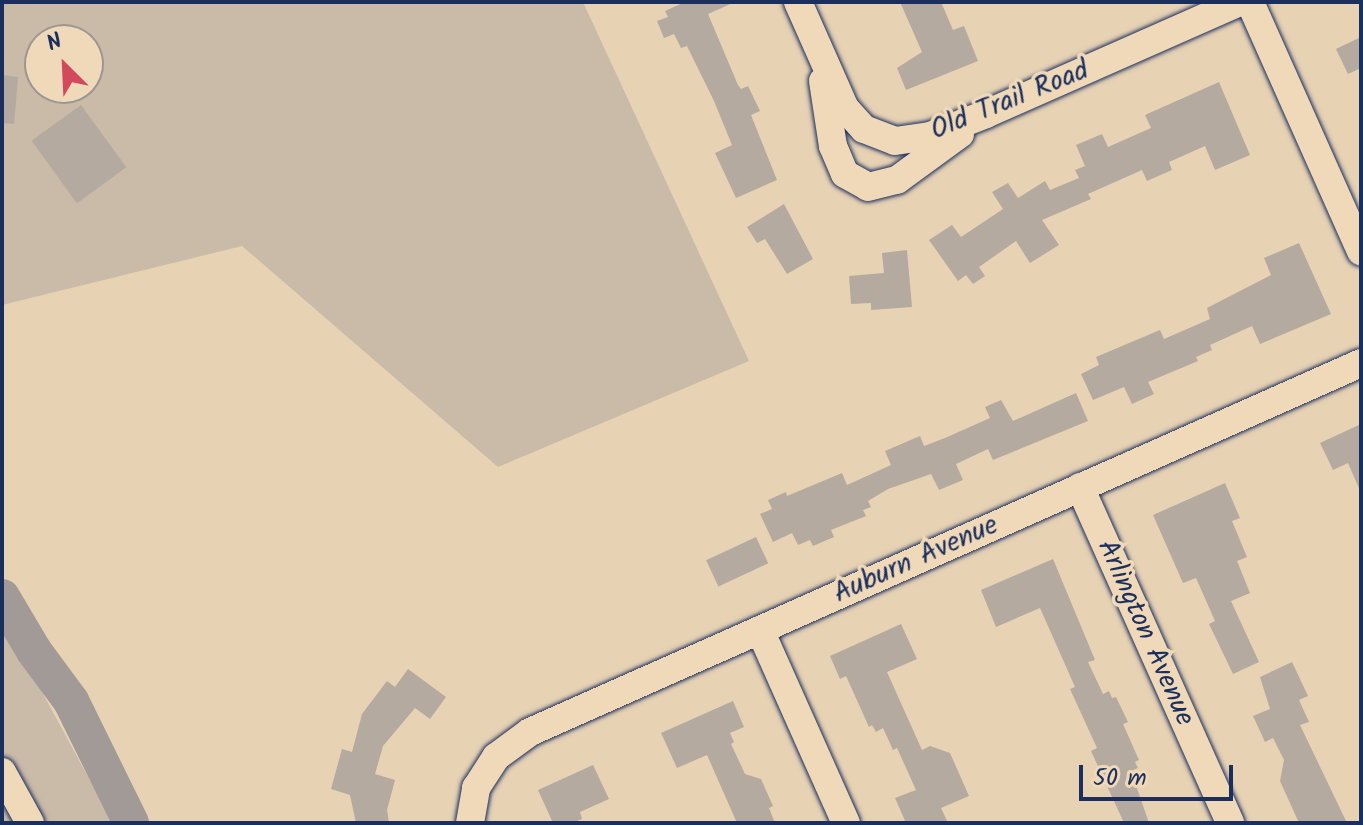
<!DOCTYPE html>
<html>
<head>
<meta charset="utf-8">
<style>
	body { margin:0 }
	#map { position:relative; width:1363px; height:825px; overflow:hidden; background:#e7d2b4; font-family:Kalam,sans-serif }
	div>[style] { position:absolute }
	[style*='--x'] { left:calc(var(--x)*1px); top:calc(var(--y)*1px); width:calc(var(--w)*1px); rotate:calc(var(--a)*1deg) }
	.green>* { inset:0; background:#cabaa8 }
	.river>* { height:36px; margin:-18px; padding:0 18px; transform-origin:18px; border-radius:18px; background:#a19a96 }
	.building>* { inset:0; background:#b4aa9f; transform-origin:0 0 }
	.roads { filter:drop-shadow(0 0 2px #1b2f5e) drop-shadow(0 0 2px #1b2f5e) }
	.minor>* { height:28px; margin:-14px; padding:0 14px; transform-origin:14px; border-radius:14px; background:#f0d9b8 }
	span { translate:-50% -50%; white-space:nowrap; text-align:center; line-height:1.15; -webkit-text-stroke:7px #f0d9b8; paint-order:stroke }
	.street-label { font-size:28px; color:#1b2f5e }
	.frame { position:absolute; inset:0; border:4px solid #1b2f5e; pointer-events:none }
	.north { position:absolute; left:24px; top:24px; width:80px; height:80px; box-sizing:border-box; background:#f0d9b8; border:2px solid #9b9594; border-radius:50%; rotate:336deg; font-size:22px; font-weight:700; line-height:32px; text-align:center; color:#1b2f5e }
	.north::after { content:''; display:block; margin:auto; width:28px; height:36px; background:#d1495b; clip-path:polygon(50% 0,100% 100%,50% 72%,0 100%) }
	.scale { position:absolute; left:1079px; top:765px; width:154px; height:36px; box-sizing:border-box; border:4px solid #1b2f5e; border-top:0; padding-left:10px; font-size:24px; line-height:28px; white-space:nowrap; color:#1b2f5e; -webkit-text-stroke:6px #f0d9b8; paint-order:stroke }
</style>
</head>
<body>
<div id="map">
	<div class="green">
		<i style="clip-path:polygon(evenodd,2px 2px,583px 2px,749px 361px,498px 467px,242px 246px,2px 305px,2px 2px,40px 40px,88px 40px,88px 88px,40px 88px,40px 40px)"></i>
		<i style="clip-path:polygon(2px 618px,113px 823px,2px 823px)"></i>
	</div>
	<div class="river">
		<i style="--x:2;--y:597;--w:63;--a:59.3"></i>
		<i style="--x:34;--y:651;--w:62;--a:53.5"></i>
		<i style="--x:71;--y:701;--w:136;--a:63.8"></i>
	</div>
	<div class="building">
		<i style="clip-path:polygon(685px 2px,735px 2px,708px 14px,738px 85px,741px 89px,748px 86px,760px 111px,751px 115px,777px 180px,736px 198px,715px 153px,732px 145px,714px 101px,687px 46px,681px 48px,674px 34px,664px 38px,657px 21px,668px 17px,665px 11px)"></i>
		<i style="clip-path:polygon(900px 2px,941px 2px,953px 30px,964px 26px,978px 61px,906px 90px,897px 68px,922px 52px)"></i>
		<i style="clip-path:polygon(1361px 37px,1361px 68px,1348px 74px,1336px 49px)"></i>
		<i style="clip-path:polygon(2px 75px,18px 77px,14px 124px,2px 123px)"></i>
		<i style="clip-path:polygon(1219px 82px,1250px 155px,1215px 170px,1205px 146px,1169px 162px,1172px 170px,1147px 181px,1142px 170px,1088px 194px,1091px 199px,1042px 220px,1059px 245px,1030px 263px,1016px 241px,979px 267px,985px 276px,973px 284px,966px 275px,958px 281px,929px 240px,952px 225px,961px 237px,1003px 209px,992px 192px,1008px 183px,1018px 198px,1045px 181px,1050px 190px,1079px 178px,1075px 170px,1085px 166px,1076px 145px,1102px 134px,1108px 147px,1151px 128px,1145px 115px)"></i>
		<i style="left:81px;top:105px;width:77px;height:61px;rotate:54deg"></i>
		<i style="clip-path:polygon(784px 204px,813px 259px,787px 274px,765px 239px,757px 243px,747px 227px)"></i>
		<i style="clip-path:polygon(1299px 243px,1331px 314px,1260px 344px,1252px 326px,1210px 345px,1212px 350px,1196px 357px,1198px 361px,1148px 382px,1154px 394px,1132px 404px,1124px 387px,1093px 400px,1081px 374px,1099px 365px,1096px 357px,1160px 330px,1164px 339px,1210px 319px,1207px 308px,1271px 275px,1264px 258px)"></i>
		<i style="clip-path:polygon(907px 250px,912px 307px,871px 310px,871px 303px,851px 304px,849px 276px,884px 273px,882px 253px)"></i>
		<i style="clip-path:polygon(1076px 393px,1088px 421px,993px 460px,988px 449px,956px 464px,963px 480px,939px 490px,931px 474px,888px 489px,868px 501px,871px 507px,863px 510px,866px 516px,831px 530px,834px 537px,813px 546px,810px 540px,798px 545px,792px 533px,773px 542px,760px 514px,772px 509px,768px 500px,786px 492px,787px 496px,842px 473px,847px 485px,891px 465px,885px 451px,920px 436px,924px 446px,945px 438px,990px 418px,985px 407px,1001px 400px,1013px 421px)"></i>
		<i style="clip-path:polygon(1361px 424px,1361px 493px,1348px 463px,1333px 470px,1320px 443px)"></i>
		<i style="clip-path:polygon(1225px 483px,1240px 518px,1232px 521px,1247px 557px,1237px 561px,1250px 593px,1231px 601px,1259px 662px,1233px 674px,1209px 624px,1215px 621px,1196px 578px,1183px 583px,1153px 515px)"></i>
		<i style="left:756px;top:537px;width:29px;height:55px;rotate:65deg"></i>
		<i style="clip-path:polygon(1053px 559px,1095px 660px,1088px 662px,1103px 694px,1109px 691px,1112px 698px,1116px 697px,1128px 722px,1123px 724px,1139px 760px,1135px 762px,1138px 768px,1131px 771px,1149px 823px,1124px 823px,1091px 751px,1097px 748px,1070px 689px,1075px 687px,1040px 608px,996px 627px,981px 590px)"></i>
		<i style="clip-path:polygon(901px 624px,917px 659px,887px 672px,922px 750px,930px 746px,950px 753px,969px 796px,941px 808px,948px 823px,906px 823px,895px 798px,916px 790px,897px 748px,893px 750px,883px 728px,876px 732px,872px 725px,869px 727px,846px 676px,840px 679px,830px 656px)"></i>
		<i style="clip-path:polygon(1292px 662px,1308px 696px,1299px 700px,1309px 722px,1300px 725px,1347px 823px,1299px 823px,1280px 781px,1284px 760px,1273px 738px,1265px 742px,1253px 716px,1270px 709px,1260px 677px)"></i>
		<i style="clip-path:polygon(408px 669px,446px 697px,430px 719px,415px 708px,383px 746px,375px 774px,395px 780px,387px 810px,389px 823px,356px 823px,350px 795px,331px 789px,342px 749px,352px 752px,362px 714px,387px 681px,395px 687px)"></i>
		<i style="clip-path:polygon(733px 701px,744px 727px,730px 733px,734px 742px,731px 744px,745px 774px,761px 779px,773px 806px,769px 808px,775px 823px,737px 823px,707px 755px,677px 768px,661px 733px)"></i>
		<i style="clip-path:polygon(593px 765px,609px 799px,580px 812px,582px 819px,572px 823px,553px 823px,538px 790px)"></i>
	</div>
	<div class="roads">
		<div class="minor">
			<i style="--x:798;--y:2;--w:116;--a:66.1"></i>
			<i style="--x:845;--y:108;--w:28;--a:48"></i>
			<i style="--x:864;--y:129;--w:33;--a:21"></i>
			<i style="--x:895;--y:141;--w:35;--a:-8"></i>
			<i style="--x:930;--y:136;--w:60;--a:-21.4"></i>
			<i style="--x:986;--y:114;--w:278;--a:-23.8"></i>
			<i style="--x:1250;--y:2;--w:273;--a:66"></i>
			<i style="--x:823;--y:81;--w:66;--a:81.3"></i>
			<i style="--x:833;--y:146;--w:30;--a:67"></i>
			<i style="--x:845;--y:174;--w:26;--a:29"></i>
			<i style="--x:868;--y:187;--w:30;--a:-14"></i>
			<i style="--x:897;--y:180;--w:78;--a:-36.1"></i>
			<i style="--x:1080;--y:487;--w:368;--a:65.9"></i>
			<i style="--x:760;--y:630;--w:211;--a:66"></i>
			<i style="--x:2;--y:772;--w:58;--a:61.2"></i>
			<i style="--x:470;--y:823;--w:36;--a:-80"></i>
			<i style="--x:476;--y:788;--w:37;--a:-57"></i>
			<i style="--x:496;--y:757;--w:42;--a:-36.3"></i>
			<i style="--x:530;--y:732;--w:909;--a:-23.94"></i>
		</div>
	</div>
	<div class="street-label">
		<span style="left:1010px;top:101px;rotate:-22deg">Old Trail Road</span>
		<span style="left:916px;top:560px;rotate:-24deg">Auburn Avenue</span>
		<span style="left:1145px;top:633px;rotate:66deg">Arlington Avenue</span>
	</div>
	<div class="frame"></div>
	<div class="north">N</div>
	<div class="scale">50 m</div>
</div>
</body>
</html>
